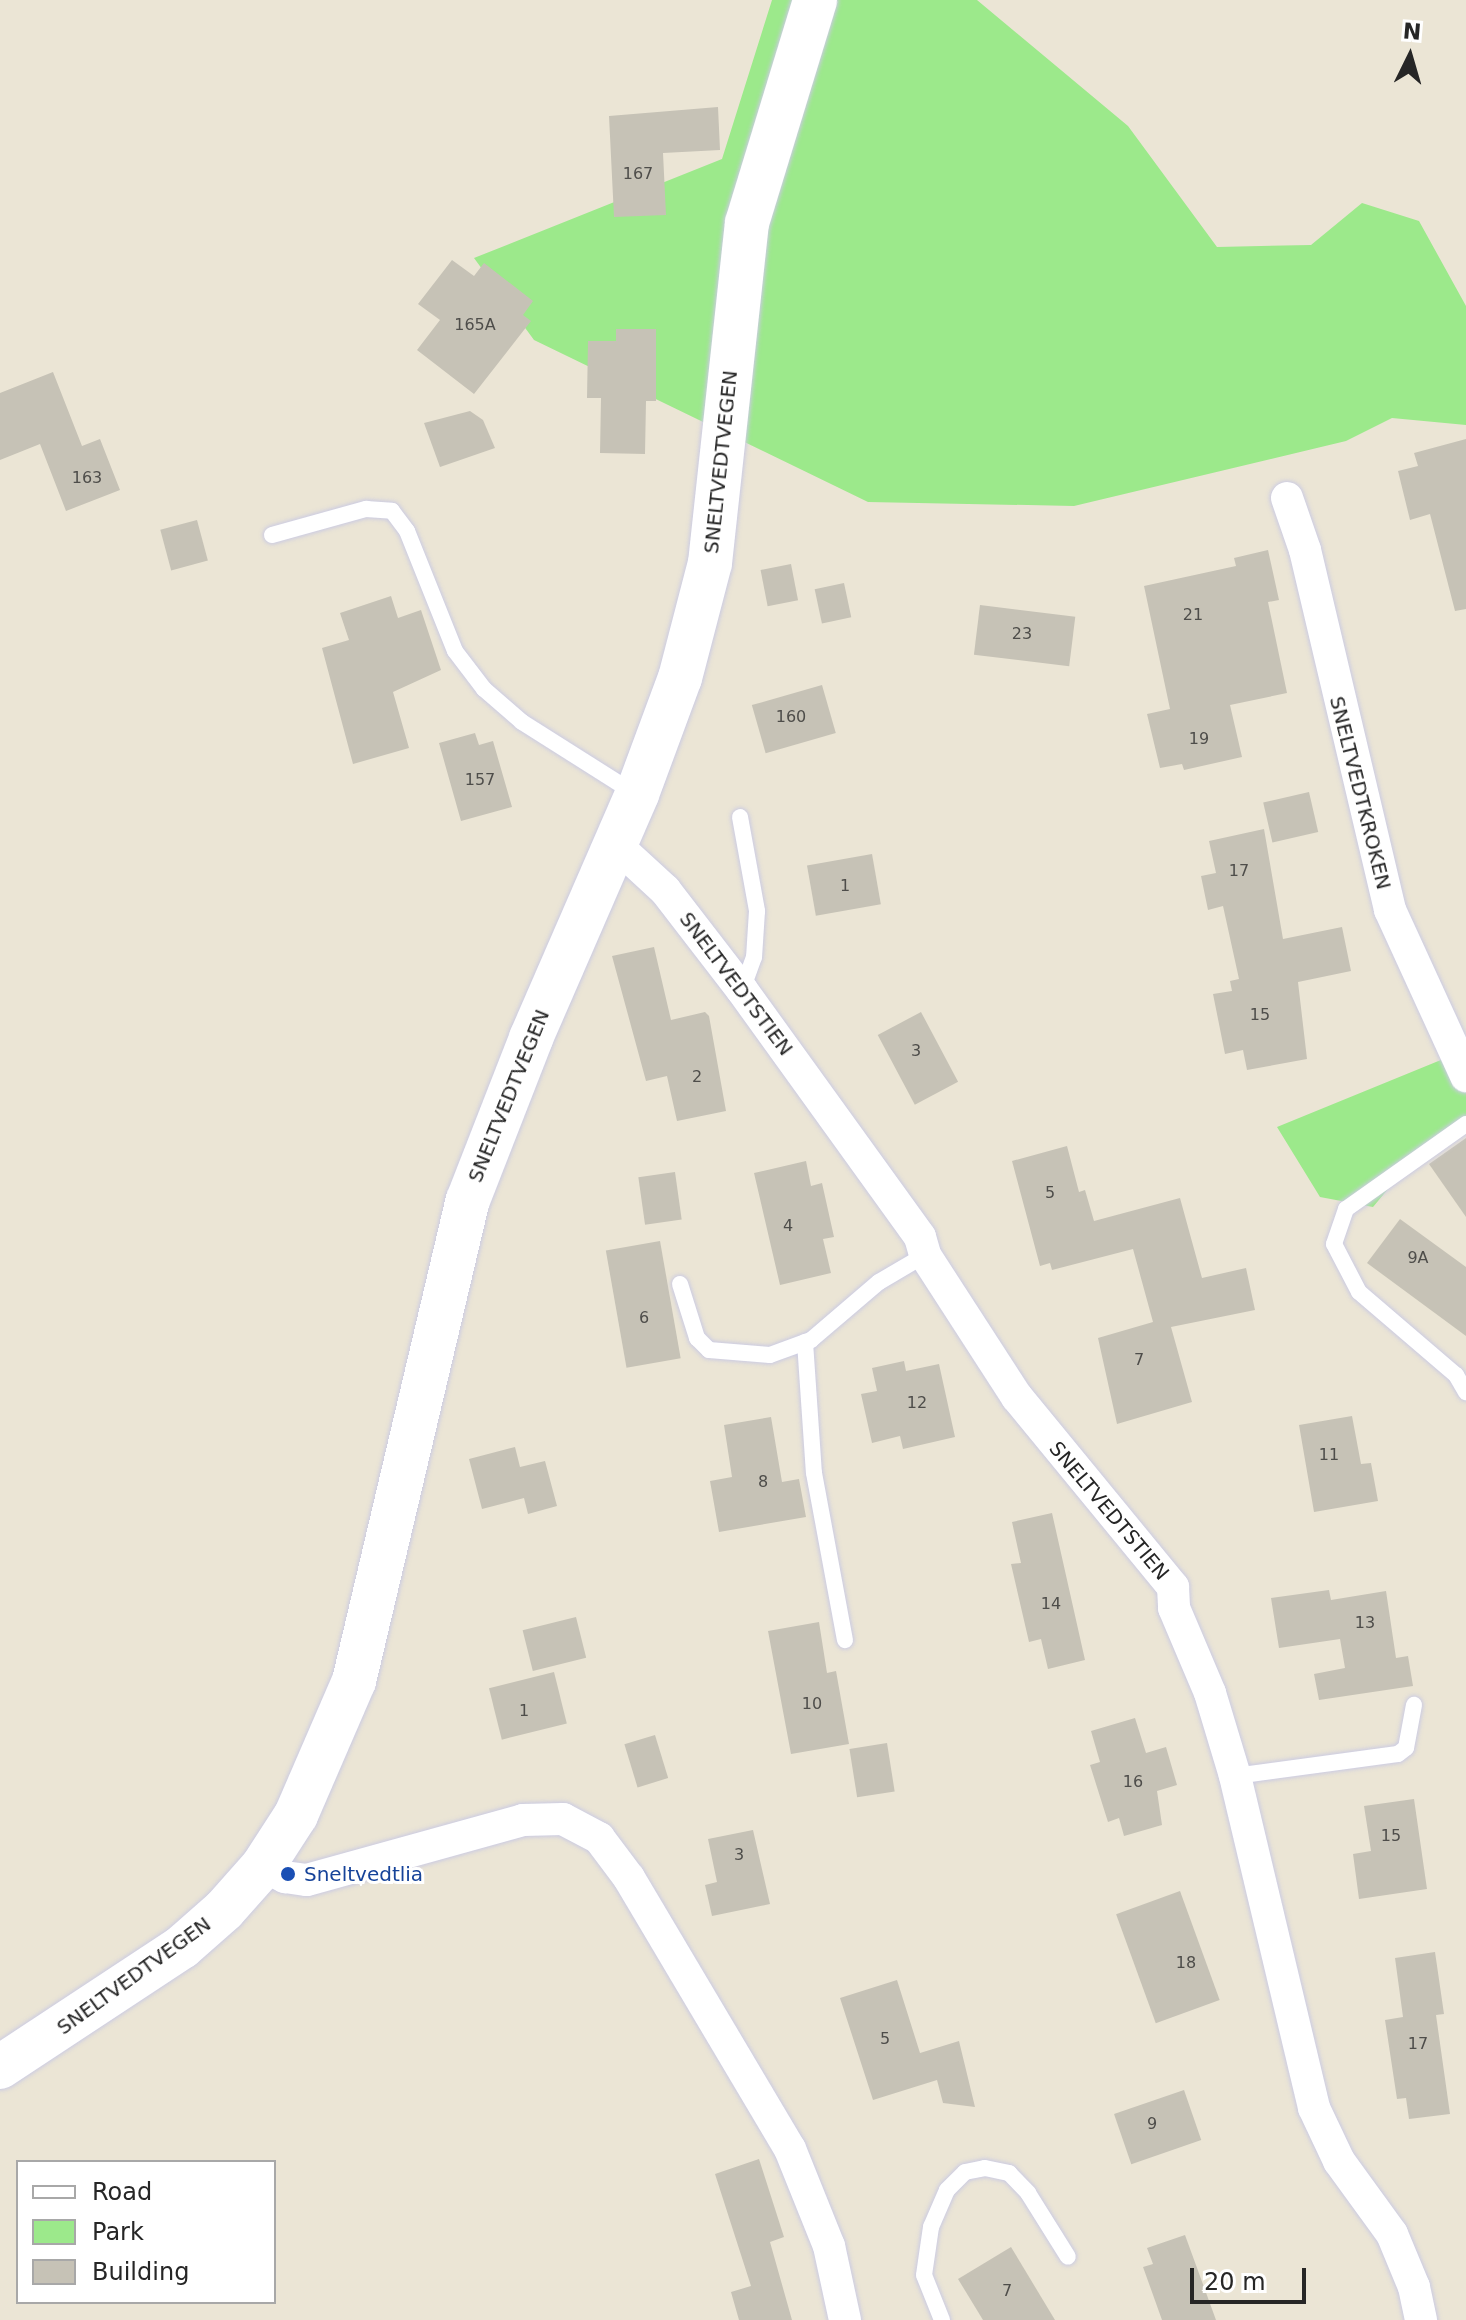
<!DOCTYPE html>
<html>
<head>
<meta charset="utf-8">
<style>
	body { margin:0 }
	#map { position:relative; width:1466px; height:2320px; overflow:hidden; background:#ebe5d5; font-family:"DejaVu Sans",sans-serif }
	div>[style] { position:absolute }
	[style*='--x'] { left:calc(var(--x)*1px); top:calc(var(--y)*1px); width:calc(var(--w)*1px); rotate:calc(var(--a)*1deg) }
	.green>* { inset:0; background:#9ce98b }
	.building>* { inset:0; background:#c6c2b6; transform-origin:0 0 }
	.roads { filter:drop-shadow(0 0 2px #cbcbe2) drop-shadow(0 0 2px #cbcbe2) }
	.service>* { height:16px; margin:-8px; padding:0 8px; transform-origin:8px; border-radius:8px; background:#fff }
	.minor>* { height:32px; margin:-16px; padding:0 16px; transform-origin:16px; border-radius:16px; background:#fff }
	.secondary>* { height:44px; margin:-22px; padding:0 22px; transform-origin:22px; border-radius:22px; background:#fff }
	.dots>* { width:22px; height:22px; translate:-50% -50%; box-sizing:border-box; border:4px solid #fff; border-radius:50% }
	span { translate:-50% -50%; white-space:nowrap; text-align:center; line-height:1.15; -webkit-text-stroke:6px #fff; paint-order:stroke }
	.number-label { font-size:16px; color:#4e4d4a }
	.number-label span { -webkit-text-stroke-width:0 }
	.street-label { font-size:20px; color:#262626 }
	.transit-label { font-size:20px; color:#164399 }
	.left { translate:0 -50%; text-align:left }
	.legend { position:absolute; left:16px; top:2160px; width:260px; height:144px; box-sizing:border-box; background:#fff; border:2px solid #a8a8a8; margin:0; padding:10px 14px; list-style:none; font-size:24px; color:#262626 }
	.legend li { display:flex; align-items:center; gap:16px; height:40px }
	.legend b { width:40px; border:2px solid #a8a8a8 }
	.north { position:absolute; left:1370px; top:16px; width:80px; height:80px; -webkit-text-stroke:6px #fff; paint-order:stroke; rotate:5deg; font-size:22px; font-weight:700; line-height:32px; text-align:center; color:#262626 }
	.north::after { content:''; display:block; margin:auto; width:28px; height:36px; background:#262626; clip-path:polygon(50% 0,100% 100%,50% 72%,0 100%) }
	.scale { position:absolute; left:1190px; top:2268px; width:116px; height:36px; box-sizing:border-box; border:4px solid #262626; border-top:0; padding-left:10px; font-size:24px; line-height:28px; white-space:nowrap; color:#262626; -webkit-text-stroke:6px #fff; paint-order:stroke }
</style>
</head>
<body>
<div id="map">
	<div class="green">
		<i style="clip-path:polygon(772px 0,977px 0,1128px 126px,1217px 247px,1311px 245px,1362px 203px,1419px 221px,1466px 306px,1466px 425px,1392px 418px,1346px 441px,1074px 506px,868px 502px,534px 340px,474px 258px,722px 159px)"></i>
		<i style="clip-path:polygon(1458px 1053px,1466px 1067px,1466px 1127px,1403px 1171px,1373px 1207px,1320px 1197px,1277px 1127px)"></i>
	</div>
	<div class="building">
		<i style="clip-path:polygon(718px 107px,720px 150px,663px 153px,666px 215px,614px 217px,609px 116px)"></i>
		<i style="clip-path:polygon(452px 260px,474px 276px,484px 263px,533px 301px,523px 315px,531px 321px,474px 394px,417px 350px,440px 320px,418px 304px)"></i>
		<i style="clip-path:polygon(616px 329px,656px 329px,656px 401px,646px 401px,645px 454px,600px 453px,601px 398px,587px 398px,588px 341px,616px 341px)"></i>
		<i style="clip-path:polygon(53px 372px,82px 446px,100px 439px,120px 490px,66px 511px,40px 444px,0 460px,0 393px)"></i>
		<i style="clip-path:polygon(470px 411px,483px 420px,495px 448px,440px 467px,424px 423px)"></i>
		<i style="clip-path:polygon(1466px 439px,1466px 609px,1455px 611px,1430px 514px,1410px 520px,1398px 471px,1418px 466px,1414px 453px)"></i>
		<i style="left:197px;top:520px;width:42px;height:38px;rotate:75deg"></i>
		<i style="clip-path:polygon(1268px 550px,1279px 600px,1268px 602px,1287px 693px,1230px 705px,1242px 757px,1184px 770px,1182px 764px,1160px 768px,1147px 714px,1170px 709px,1144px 586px,1236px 566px,1234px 558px)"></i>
		<i style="left:791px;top:564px;width:37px;height:31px;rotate:79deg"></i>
		<i style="left:844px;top:583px;width:35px;height:30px;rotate:78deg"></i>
		<i style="clip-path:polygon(391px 596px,398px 618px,421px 610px,441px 670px,393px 692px,409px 748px,353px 764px,322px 648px,349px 640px,340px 613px)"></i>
		<i style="left:980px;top:605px;width:96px;height:50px;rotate:7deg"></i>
		<i style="left:822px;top:685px;width:50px;height:73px;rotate:74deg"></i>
		<i style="clip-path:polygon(475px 733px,479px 745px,493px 741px,512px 807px,461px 821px,439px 743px)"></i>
		<i style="left:1309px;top:792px;width:41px;height:47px;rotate:77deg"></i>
		<i style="clip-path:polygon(1264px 829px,1283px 939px,1342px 927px,1351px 971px,1298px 982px,1307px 1059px,1247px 1070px,1243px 1050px,1225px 1054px,1213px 994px,1232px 991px,1230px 981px,1239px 979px,1223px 906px,1208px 910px,1201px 876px,1216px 873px,1209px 841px)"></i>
		<i style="left:872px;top:854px;width:51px;height:66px;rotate:80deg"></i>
		<i style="clip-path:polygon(654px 947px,671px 1020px,705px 1012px,709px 1016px,726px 1111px,677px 1121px,667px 1076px,646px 1081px,612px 956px)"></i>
		<i style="left:921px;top:1012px;width:79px;height:49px;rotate:62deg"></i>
		<i style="clip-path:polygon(1466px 1138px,1466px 1217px,1429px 1164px)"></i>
		<i style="clip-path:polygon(1067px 1146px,1079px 1192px,1085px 1190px,1094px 1221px,1180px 1198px,1202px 1278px,1246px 1268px,1255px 1310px,1171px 1327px,1192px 1402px,1117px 1424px,1098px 1338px,1153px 1322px,1133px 1249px,1052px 1270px,1050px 1263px,1040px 1266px,1012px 1161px)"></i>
		<i style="clip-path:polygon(806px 1161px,811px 1186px,822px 1183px,834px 1237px,823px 1239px,831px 1273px,780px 1285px,754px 1173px)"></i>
		<i style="left:675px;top:1172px;width:48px;height:37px;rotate:82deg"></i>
		<i style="clip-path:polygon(1400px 1219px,1466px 1267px,1466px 1336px,1367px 1263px)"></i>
		<i style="left:660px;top:1241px;width:119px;height:55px;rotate:80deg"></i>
		<i style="clip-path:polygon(904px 1361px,906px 1371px,939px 1364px,955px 1437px,903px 1449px,900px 1436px,872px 1443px,861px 1394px,877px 1391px,872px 1368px)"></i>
		<i style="clip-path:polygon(1352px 1416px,1361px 1464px,1371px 1463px,1378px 1501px,1314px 1512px,1299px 1425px)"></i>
		<i style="clip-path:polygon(771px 1417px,782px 1482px,799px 1479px,806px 1517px,719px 1532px,710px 1481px,732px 1477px,724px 1425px)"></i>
		<i style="clip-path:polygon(515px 1447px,520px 1467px,545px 1461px,557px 1506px,528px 1514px,524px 1498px,482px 1509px,469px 1459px)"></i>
		<i style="clip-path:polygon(1052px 1513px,1085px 1660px,1048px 1669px,1041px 1639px,1029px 1642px,1011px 1564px,1021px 1563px,1012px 1522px)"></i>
		<i style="clip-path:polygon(1329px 1590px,1331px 1600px,1386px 1591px,1396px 1658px,1408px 1656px,1413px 1686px,1319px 1700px,1314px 1674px,1345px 1668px,1340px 1639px,1279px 1648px,1271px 1598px)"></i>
		<i style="left:576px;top:1617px;width:42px;height:55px;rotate:76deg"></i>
		<i style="clip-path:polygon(819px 1622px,827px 1673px,836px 1671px,849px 1744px,791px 1754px,768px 1631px)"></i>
		<i style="left:554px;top:1672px;width:53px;height:67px;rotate:76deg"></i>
		<i style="clip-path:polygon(1135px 1718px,1146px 1753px,1166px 1747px,1177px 1785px,1157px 1791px,1162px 1825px,1124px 1836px,1119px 1818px,1108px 1822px,1090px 1765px,1100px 1762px,1091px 1731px)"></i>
		<i style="left:655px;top:1735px;width:45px;height:32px;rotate:73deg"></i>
		<i style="left:887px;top:1743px;width:49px;height:38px;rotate:81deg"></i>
		<i style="clip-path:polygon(1414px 1799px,1427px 1889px,1359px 1899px,1353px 1854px,1371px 1851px,1364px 1806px)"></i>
		<i style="clip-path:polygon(753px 1830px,770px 1904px,712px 1916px,705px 1885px,717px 1882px,708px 1839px)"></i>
		<i style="left:1180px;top:1891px;width:116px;height:68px;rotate:70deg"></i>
		<i style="clip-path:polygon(1435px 1952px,1444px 2014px,1436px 2015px,1450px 2114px,1409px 2119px,1406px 2098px,1397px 2099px,1385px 2020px,1403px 2017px,1395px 1958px)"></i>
		<i style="clip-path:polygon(897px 1980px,920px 2053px,959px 2041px,975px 2107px,943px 2103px,937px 2080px,873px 2100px,840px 1998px)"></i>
		<i style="left:1184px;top:2090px;width:53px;height:74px;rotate:71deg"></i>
		<i style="clip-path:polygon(759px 2159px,784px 2237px,770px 2242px,792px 2320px,739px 2320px,731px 2292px,751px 2286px,715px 2174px)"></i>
		<i style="clip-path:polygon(1185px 2235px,1216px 2320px,1162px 2320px,1143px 2267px,1153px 2264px,1147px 2248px)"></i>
		<i style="clip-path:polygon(1011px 2247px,1055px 2320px,983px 2320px,958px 2279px)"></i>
	</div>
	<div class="roads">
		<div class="service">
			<i style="--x:272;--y:535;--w:98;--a:-15.5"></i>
			<i style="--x:366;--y:509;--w:26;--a:4"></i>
			<i style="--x:392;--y:511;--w:25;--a:53"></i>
			<i style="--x:407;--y:531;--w:129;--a:68.2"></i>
			<i style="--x:455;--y:651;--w:48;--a:52.7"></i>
			<i style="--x:484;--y:689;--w:50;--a:41"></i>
			<i style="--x:522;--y:722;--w:135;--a:32.3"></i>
			<i style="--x:740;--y:817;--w:96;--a:79.7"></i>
			<i style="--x:757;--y:911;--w:46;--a:93.7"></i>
			<i style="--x:754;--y:957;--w:35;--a:110"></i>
			<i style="--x:1466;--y:1124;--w:147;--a:144.7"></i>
			<i style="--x:1346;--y:1209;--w:37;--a:109"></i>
			<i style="--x:1334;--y:1244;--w:54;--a:62.5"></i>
			<i style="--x:1359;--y:1292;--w:128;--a:40.6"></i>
			<i style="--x:1456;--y:1375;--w:20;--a:60"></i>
			<i style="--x:680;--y:1284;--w:57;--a:72.5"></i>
			<i style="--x:697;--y:1338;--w:17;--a:45"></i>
			<i style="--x:709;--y:1350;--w:61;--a:4.7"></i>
			<i style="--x:770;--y:1355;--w:44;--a:-20.1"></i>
			<i style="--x:811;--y:1340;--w:89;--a:-40.5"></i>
			<i style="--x:879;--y:1282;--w:53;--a:-30.4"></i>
			<i style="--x:805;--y:1342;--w:131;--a:86.1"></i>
			<i style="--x:814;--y:1473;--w:170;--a:79.5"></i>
			<i style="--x:1235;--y:1776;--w:164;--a:-7.7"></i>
			<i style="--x:1398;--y:1754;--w:10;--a:-37"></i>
			<i style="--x:1406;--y:1748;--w:44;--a:-79.5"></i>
			<i style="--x:942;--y:2320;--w:48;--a:-111.8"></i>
			<i style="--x:924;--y:2275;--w:49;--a:-81.7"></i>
			<i style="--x:931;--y:2227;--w:40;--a:-66.6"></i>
			<i style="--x:947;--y:2190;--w:25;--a:-45"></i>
			<i style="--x:965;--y:2172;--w:20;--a:-11"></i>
			<i style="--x:985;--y:2168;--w:25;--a:12"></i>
			<i style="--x:1009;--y:2173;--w:28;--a:46"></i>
			<i style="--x:1028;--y:2193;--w:75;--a:58"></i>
		</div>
		<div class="minor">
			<i style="--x:1287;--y:498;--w:55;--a:70.9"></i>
			<i style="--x:1305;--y:550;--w:370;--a:76.7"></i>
			<i style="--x:1390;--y:910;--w:183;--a:65.4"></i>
			<i style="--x:616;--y:845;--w:67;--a:42.6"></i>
			<i style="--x:665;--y:890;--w:126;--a:52.4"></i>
			<i style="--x:742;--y:990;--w:304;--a:54.2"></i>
			<i style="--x:920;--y:1237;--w:19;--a:74"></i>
			<i style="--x:925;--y:1255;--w:169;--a:57.1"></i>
			<i style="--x:1017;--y:1397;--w:246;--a:50.6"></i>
			<i style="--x:1173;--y:1587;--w:21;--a:87"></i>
			<i style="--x:1174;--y:1608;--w:92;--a:67"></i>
			<i style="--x:1210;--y:1693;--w:87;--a:73.2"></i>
			<i style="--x:1235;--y:1776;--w:341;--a:76.6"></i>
			<i style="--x:1314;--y:2108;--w:59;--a:64.7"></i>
			<i style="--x:1339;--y:2161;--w:90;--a:54"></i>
			<i style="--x:1392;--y:2234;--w:57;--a:67.5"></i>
			<i style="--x:1414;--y:2287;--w:34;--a:78"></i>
			<i style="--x:263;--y:1866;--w:25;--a:27"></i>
			<i style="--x:285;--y:1877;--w:22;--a:8"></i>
			<i style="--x:307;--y:1880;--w:224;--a:-15.5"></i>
			<i style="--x:523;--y:1820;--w:40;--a:-1.4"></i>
			<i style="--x:563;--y:1819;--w:41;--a:27.8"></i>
			<i style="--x:599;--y:1838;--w:50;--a:53.1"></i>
			<i style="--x:629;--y:1878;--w:315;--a:59.3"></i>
			<i style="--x:790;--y:2149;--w:105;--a:68.1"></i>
			<i style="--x:829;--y:2246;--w:76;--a:77.8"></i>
		</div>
		<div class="secondary">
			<i style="--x:0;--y:2067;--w:218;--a:-33.4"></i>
			<i style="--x:182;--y:1947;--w:56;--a:-41.4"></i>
			<i style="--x:224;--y:1910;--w:59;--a:-48.4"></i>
			<i style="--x:263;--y:1866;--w:61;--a:-57.1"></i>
			<i style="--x:296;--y:1815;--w:146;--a:-66.6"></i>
			<i style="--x:354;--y:1681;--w:494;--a:-76.7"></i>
			<i style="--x:468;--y:1200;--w:174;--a:-68.7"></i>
			<i style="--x:531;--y:1038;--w:266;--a:-66.5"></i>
			<i style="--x:637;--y:794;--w:124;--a:-69.7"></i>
			<i style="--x:680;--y:678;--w:119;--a:-75.4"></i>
			<i style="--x:710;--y:563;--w:342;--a:-83.8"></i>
			<i style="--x:747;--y:223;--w:233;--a:-73"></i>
		</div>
	</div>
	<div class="dots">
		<i style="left:288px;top:1874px;background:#1a4fb4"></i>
	</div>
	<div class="number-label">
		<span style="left:638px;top:174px">167</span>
		<span style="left:475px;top:325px">165A</span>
		<span style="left:87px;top:478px">163</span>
		<span style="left:1193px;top:615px">21</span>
		<span style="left:1022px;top:634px">23</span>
		<span style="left:791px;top:717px">160</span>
		<span style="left:1199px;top:739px">19</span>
		<span style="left:480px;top:780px">157</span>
		<span style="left:1239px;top:871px">17</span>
		<span style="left:845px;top:886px">1</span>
		<span style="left:1260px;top:1015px">15</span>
		<span style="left:916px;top:1051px">3</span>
		<span style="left:697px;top:1077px">2</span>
		<span style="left:1050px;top:1193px">5</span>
		<span style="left:788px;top:1226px">4</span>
		<span style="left:1418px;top:1258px">9A</span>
		<span style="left:644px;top:1318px">6</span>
		<span style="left:1139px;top:1360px">7</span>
		<span style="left:917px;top:1403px">12</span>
		<span style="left:1329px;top:1455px">11</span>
		<span style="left:763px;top:1482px">8</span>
		<span style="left:1051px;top:1604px">14</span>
		<span style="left:1365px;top:1623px">13</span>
		<span style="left:812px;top:1704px">10</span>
		<span style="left:524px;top:1711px">1</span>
		<span style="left:1133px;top:1782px">16</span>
		<span style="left:1391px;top:1836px">15</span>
		<span style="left:739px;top:1855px">3</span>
		<span style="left:1186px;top:1963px">18</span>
		<span style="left:885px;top:2039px">5</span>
		<span style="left:1418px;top:2044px">17</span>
		<span style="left:1152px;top:2124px">9</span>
		<span style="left:1007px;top:2291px">7</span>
	</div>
	<div class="street-label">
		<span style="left:721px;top:462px;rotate:-84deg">SNELTVEDTVEGEN</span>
		<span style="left:1360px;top:793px;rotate:76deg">SNELTVEDTKROKEN</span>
		<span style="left:736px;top:984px;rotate:53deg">SNELTVEDTSTIEN</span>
		<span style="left:509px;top:1096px;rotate:-68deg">SNELTVEDTVEGEN</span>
		<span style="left:1109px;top:1511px;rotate:50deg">SNELTVEDTSTIEN</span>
		<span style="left:134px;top:1976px;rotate:-36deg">SNELTVEDTVEGEN</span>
	</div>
	<div class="transit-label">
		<span class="left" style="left:304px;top:1874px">Sneltvedtlia</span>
	</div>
	<ul class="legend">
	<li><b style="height:10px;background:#fff"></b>Road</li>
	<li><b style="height:22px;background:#9ce98b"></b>Park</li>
	<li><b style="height:22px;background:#c6c2b6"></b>Building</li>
	</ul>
	<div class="north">N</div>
	<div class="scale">20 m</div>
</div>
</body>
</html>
